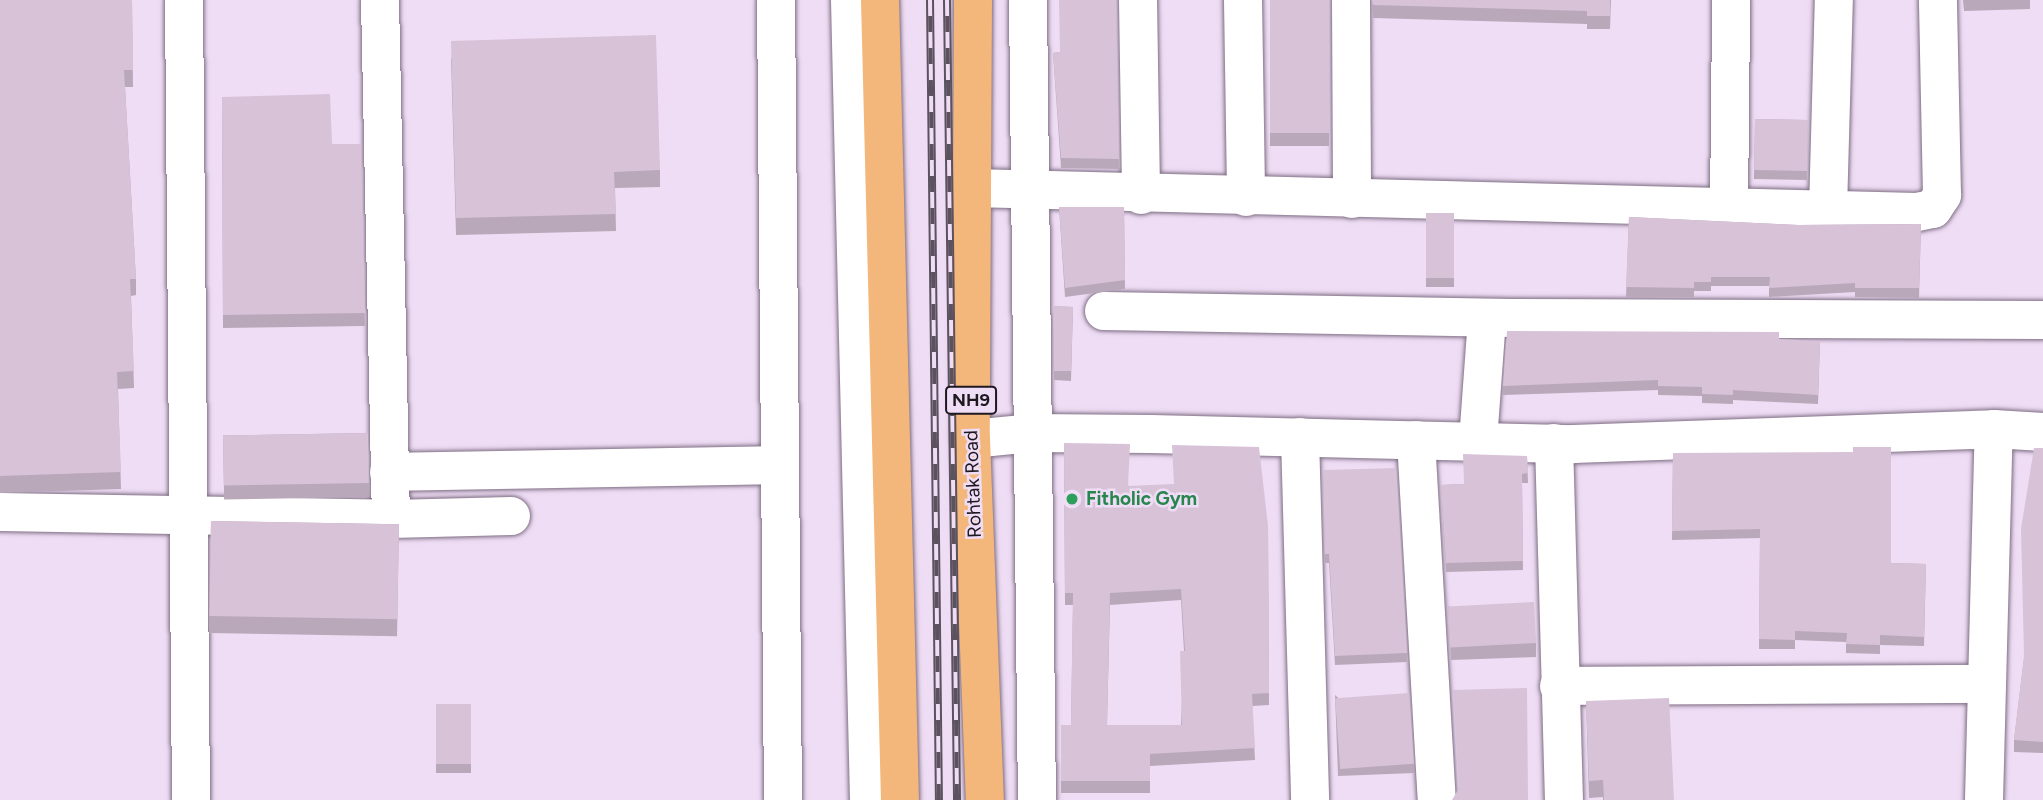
<!DOCTYPE html>
<html>
<head>
<meta charset="utf-8">
<style>
	body { margin:0 }
	#map { position:relative; width:2043px; height:800px; overflow:hidden; background:#efddf5; font-family:Figtree,sans-serif }
	div>[style] { position:absolute }
	[style*='--x'] { left:calc(var(--x)*1px); top:calc(var(--y)*1px); width:calc(var(--w)*1px); rotate:calc(var(--a)*1deg) }
	.roads { filter:drop-shadow(0 0 2px #7e6e83) drop-shadow(0 0 2px #7e6e83) }
	.minor>* { height:38px; margin:-19px; padding:0 19px; transform-origin:19px; border-radius:19px; background:#fff }
	.highway>* { height:38px; margin:-19px; padding:0 19px; transform-origin:19px; border-radius:19px; background:#f4b77b }
	.rail>* { height:8px; margin-top:-4px; transform-origin:0; background:repeating-linear-gradient(90deg,#efddf5 0 16px,#5c525f 0 32px); box-sizing:border-box; border-block:2px solid #5c525f }
	.wall>* { inset:0; background:#b9a7ba; transform-origin:0 0 }
	.building>* { inset:0; background:#d7c2d8; transform-origin:0 0 }
	.dots>* { width:19px; height:19px; translate:-50% -50%; box-sizing:border-box; border:4px solid #efddf5; border-radius:50% }
	span { translate:-50% -50%; white-space:nowrap; text-align:center; line-height:1.15; -webkit-text-stroke:5px #efddf5; paint-order:stroke }
	.shield-label span { padding:2px 5px; background:#efddf5; border:2px solid; border-radius:5px; -webkit-text-stroke-width:0 }
	.shield-label { font-size:18px; color:#1e1820; font-weight:700 }
	.street-label { font-size:19px; color:#1e1820 }
	.leisure-label { font-size:19px; color:#27864d; font-weight:700 }
	.left { translate:0 -50%; text-align:left }
</style>
</head>
<body>
<div id="map">
	<div class="roads">
		<div class="minor">
			<i style="--x:184;--y:0;--w:800;--a:89.5"></i>
			<i style="--x:380;--y:0;--w:519;--a:88.79"></i>
			<i style="--x:776;--y:0;--w:800;--a:89.5"></i>
			<i style="--x:850;--y:0;--w:800;--a:88.64"></i>
			<i style="--x:1028;--y:0;--w:800;--a:89.36"></i>
			<i style="--x:1138;--y:0;--w:195;--a:89.1"></i>
			<i style="--x:1243;--y:0;--w:197;--a:89.1"></i>
			<i style="--x:1351;--y:0;--w:199;--a:89.7"></i>
			<i style="--x:972;--y:188;--w:945;--a:1.45"></i>
			<i style="--x:1917;--y:212;--w:16;--a:-11"></i>
			<i style="--x:1933;--y:209;--w:17;--a:-57"></i>
			<i style="--x:1942;--y:195;--w:195;--a:-91.2"></i>
			<i style="--x:1729;--y:207;--w:207;--a:-89.4"></i>
			<i style="--x:1828;--y:209;--w:209;--a:-88.4"></i>
			<i style="--x:1104;--y:311;--w:408;--a:1"></i>
			<i style="--x:1512;--y:318;--w:531;--a:0.22"></i>
			<i style="--x:1300;--y:437;--w:363;--a:88.4"></i>
			<i style="--x:971;--y:439;--w:61;--a:-5.6"></i>
			<i style="--x:1032;--y:433;--w:119;--a:0.5"></i>
			<i style="--x:1151;--y:434;--w:422;--a:1.4"></i>
			<i style="--x:1573;--y:444;--w:421;--a:-2"></i>
			<i style="--x:1994;--y:429;--w:49;--a:3.5"></i>
			<i style="--x:1416;--y:440;--w:361;--a:86.7"></i>
			<i style="--x:1478;--y:441;--w:123;--a:-85.8"></i>
			<i style="--x:1554;--y:443;--w:357;--a:88.4"></i>
			<i style="--x:389;--y:472;--w:391;--a:-1"></i>
			<i style="--x:0;--y:512;--w:391;--a:1"></i>
			<i style="--x:391;--y:519;--w:120;--a:-1.4"></i>
			<i style="--x:1559;--y:686;--w:428;--a:-0.3"></i>
			<i style="--x:1984;--y:800;--w:371;--a:-88.5"></i>
		</div>
		<div class="highway">
			<i style="--x:880;--y:0;--w:800;--a:88.57"></i>
			<i style="--x:973;--y:0;--w:439;--a:90.3"></i>
			<i style="--x:971;--y:439;--w:361;--a:87.8"></i>
		</div>
	</div>
	<div class="rail">
		<i style="--x:930;--y:0;--w:800;--a:89.36"></i>
		<i style="--x:947;--y:0;--w:800;--a:89.28"></i>
	</div>
	<div class="wall">
		<i style="clip-path:polygon(0 0,132px 0,133px 87px,125px 87px,136px 279px,136px 295px,131px 296px,134px 388px,118px 389px,121px 489px,0 493px)"></i>
		<i style="clip-path:polygon(1116px 0,1119px 169px,1061px 168px,1053px 53px,1060px 52px)"></i>
		<i style="left:1270px;top:0;width:59px;height:146px"></i>
		<i style="clip-path:polygon(1371px 0,1611px 0,1610px 29px,1587px 29px,1587px 24px,1373px 18px)"></i>
		<i style="clip-path:polygon(1963px 0,2030px 0,2030px 9px,1964px 11px)"></i>
		<i style="clip-path:polygon(451px 58px,660px 170px,660px 187px,615px 188px,616px 231px,456px 235px)"></i>
		<i style="clip-path:polygon(222px 97px,332px 144px,361px 144px,365px 326px,223px 328px)"></i>
		<i style="left:1808px;top:120px;width:60px;height:53px;rotate:91deg"></i>
		<i style="clip-path:polygon(1059px 207px,1124px 207px,1125px 289px,1065px 297px)"></i>
		<i style="left:1426px;top:213px;width:28px;height:74px"></i>
		<i style="clip-path:polygon(1629px 217px,1798px 225px,1921px 224px,1919px 298px,1855px 297px,1855px 292px,1769px 297px,1769px 286px,1711px 286px,1711px 291px,1694px 291px,1694px 297px,1626px 297px)"></i>
		<i style="clip-path:polygon(1053px 306px,1073px 307px,1071px 381px,1054px 380px)"></i>
		<i style="clip-path:polygon(1779px 340px,1820px 341px,1818px 404px,1733px 400px,1733px 404px,1702px 403px,1702px 396px,1658px 395px,1658px 390px,1503px 395px,1503px 386px)"></i>
		<i style="left:368px;top:433px;width:64px;height:145px;rotate:89deg"></i>
		<i style="clip-path:polygon(evenodd,1064px 443px,1129px 486px,1268px 526px,1269px 705px,1252px 706px,1255px 760px,1150px 766px,1150px 793px,1061px 793px,1061px 725px,1071px 725px,1073px 605px,1065px 605px,1064px 443px,1181px 600px,1184px 651px,1181px 725px,1107px 725px,1110px 605px,1181px 600px)"></i>
		<i style="clip-path:polygon(2043px 448px,2043px 753px,2014px 752px,2014px 740px,2024px 658px)"></i>
		<i style="clip-path:polygon(1673px 453px,1891px 563px,1926px 564px,1924px 646px,1880px 645px,1880px 654px,1846px 653px,1846px 642px,1795px 640px,1795px 649px,1759px 649px,1760px 538px,1672px 540px)"></i>
		<i style="clip-path:polygon(1527px 456px,1528px 483px,1522px 483px,1523px 570px,1446px 572px,1441px 485px,1464px 484px)"></i>
		<i style="clip-path:polygon(1323px 470px,1407px 653px,1407px 662px,1335px 665px,1329px 563px,1325px 563px)"></i>
		<i style="left:211px;top:521px;width:188px;height:112px;rotate:1deg"></i>
		<i style="clip-path:polygon(1448px 606px,1536px 643px,1536px 657px,1451px 660px)"></i>
		<i style="clip-path:polygon(1335px 695px,1414px 764px,1414px 773px,1338px 776px)"></i>
		<i style="clip-path:polygon(1586px 701px,1674px 800px,1603px 800px,1603px 797px,1589px 798px)"></i>
		<i style="left:436px;top:704px;width:35px;height:69px"></i>
	</div>
	<div class="building">
		<i style="clip-path:polygon(0 0,132px 0,133px 70px,124px 70px,136px 279px,130px 279px,134px 371px,117px 372px,121px 472px,0 476px)"></i>
		<i style="clip-path:polygon(1059px 0,1116px 0,1119px 159px,1061px 158px,1053px 53px,1060px 52px)"></i>
		<i style="left:1270px;top:0;width:59px;height:133px"></i>
		<i style="clip-path:polygon(1372px 0,1610px 0,1610px 16px,1587px 16px,1587px 11px,1373px 5px)"></i>
		<i style="clip-path:polygon(656px 35px,660px 170px,614px 172px,616px 214px,456px 218px,451px 41px)"></i>
		<i style="clip-path:polygon(330px 94px,332px 144px,361px 144px,365px 313px,223px 315px,222px 97px)"></i>
		<i style="left:1808px;top:120px;width:51px;height:53px;rotate:91deg"></i>
		<i style="clip-path:polygon(1059px 207px,1124px 207px,1125px 280px,1065px 288px)"></i>
		<i style="left:1426px;top:213px;width:28px;height:65px"></i>
		<i style="clip-path:polygon(1629px 217px,1798px 225px,1921px 224px,1919px 288px,1855px 288px,1855px 283px,1769px 288px,1770px 277px,1711px 277px,1711px 282px,1694px 282px,1694px 288px,1626px 287px)"></i>
		<i style="clip-path:polygon(1053px 306px,1073px 307px,1071px 371px,1054px 371px)"></i>
		<i style="clip-path:polygon(1507px 331px,1779px 332px,1779px 339px,1820px 341px,1818px 395px,1733px 390px,1733px 395px,1702px 394px,1702px 387px,1658px 386px,1658px 380px,1503px 386px)"></i>
		<i style="left:368px;top:433px;width:50px;height:145px;rotate:89deg"></i>
		<i style="clip-path:polygon(evenodd,1064px 443px,1130px 444px,1128px 486px,1174px 484px,1172px 445px,1259px 447px,1268px 526px,1269px 693px,1252px 694px,1255px 748px,1150px 754px,1150px 781px,1061px 781px,1061px 725px,1071px 725px,1073px 593px,1065px 593px,1064px 443px,1181px 589px,1185px 651px,1180px 651px,1182px 725px,1107px 725px,1110px 593px,1181px 589px)"></i>
		<i style="clip-path:polygon(1853px 447px,1891px 447px,1891px 563px,1926px 564px,1924px 637px,1880px 635px,1880px 645px,1846px 644px,1847px 633px,1795px 631px,1795px 640px,1759px 639px,1760px 529px,1672px 531px,1673px 453px,1853px 452px)"></i>
		<i style="clip-path:polygon(2034px 448px,2043px 448px,2043px 742px,2014px 740px,2024px 656px,2021px 529px)"></i>
		<i style="clip-path:polygon(1463px 454px,1527px 456px,1528px 473px,1522px 474px,1523px 561px,1446px 563px,1441px 485px,1464px 484px)"></i>
		<i style="clip-path:polygon(1396px 468px,1407px 653px,1335px 656px,1329px 554px,1325px 554px,1323px 470px)"></i>
		<i style="left:211px;top:521px;width:188px;height:95px;rotate:1deg"></i>
		<i style="left:1534px;top:602px;width:41px;height:86px;rotate:87deg"></i>
		<i style="clip-path:polygon(1527px 688px,1528px 800px,1452px 800px,1459px 788px,1453px 690px)"></i>
		<i style="left:1409px;top:693px;width:71px;height:74px;rotate:86deg"></i>
		<i style="clip-path:polygon(1669px 698px,1674px 800px,1604px 800px,1603px 780px,1589px 781px,1586px 701px)"></i>
		<i style="left:436px;top:704px;width:35px;height:60px"></i>
	</div>
	<div class="dots">
		<i style="left:1072px;top:499px;background:#2e9e5b"></i>
	</div>
	<div class="shield-label">
		<span style="left:971px;top:400px">NH9</span>
	</div>
	<div class="street-label">
		<span style="left:973px;top:484px;rotate:-92deg">Rohtak Road</span>
	</div>
	<div class="leisure-label">
		<span class="left" style="left:1086px;top:499px">Fitholic Gym</span>
	</div>
</div>
</body>
</html>
